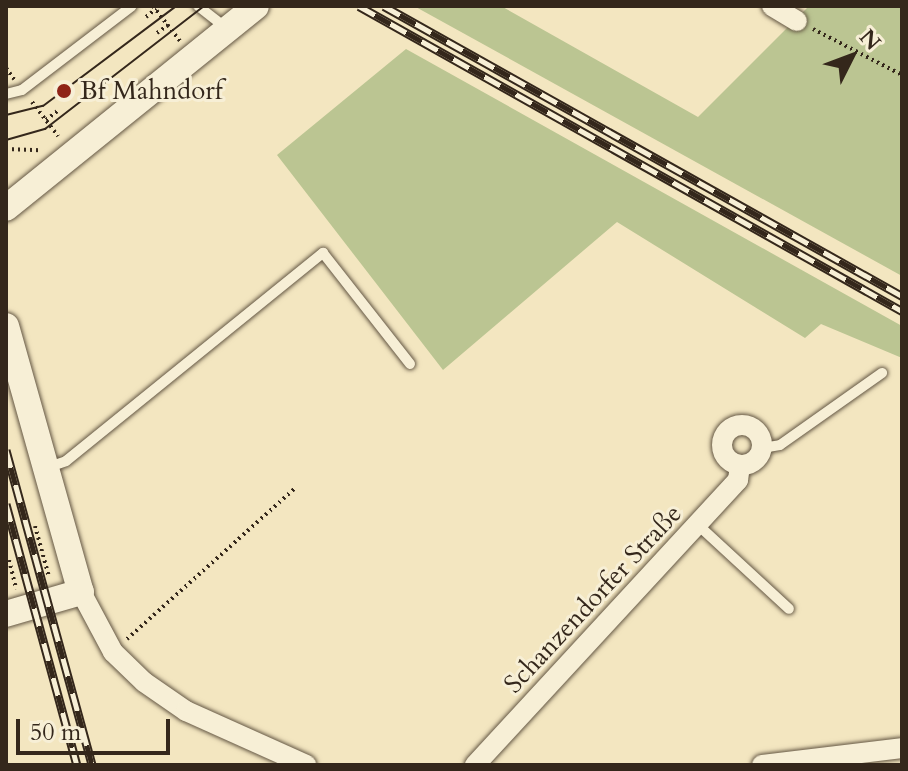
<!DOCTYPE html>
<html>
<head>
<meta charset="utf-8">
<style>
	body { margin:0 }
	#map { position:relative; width:908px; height:771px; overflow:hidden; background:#f3e6c0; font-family:Cardo,serif }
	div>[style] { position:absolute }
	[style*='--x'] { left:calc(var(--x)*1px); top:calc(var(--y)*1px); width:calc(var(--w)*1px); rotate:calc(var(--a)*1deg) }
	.green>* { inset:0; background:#bbc592 }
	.path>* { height:4px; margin-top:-2px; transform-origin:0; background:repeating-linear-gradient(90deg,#34271b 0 2px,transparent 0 6px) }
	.roads { filter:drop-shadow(0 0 2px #645744) drop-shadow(0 0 2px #645744) }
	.service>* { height:10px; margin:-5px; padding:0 5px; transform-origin:5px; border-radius:5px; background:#f7efd6 }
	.minor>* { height:20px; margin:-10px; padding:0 10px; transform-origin:10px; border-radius:10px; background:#f7efd6 }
	.minor>.ring { margin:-10px; padding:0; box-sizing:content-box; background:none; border:20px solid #f7efd6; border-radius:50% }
	.tertiary>* { height:26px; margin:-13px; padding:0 13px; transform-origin:13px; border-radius:13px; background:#f7efd6 }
	.tram>* { height:2px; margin:-1px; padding:0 1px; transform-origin:1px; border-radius:1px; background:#34271b }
	.rail>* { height:9px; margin-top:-4.5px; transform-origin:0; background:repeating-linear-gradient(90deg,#f7efd6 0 18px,#34271b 0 36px); box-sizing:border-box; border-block:2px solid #34271b }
	.dots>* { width:22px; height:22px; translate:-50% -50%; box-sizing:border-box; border:4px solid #f7efd6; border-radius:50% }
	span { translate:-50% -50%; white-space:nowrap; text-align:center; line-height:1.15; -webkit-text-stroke:6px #f7efd6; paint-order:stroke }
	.poi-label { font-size:26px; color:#34271b }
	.left { translate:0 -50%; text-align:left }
	.street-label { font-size:26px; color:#34271b }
	.frame { position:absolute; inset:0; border:8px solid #34271b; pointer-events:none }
	.north { position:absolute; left:812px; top:16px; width:80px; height:80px; -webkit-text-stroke:6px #f7efd6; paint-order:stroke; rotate:48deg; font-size:22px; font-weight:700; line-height:32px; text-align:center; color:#34271b }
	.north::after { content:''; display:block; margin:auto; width:28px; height:36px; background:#34271b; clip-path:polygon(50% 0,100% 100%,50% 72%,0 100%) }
	.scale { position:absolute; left:16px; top:719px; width:154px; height:36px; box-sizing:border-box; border:4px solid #34271b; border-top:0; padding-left:10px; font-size:24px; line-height:28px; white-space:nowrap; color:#34271b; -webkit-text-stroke:6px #f7efd6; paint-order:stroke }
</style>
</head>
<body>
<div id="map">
	<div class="green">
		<i style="clip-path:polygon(414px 6px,501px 6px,698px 117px,809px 6px,902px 6px,902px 276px)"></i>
		<i style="clip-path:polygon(406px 49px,902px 326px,902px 358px,821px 324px,805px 338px,617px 222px,443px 370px,277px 155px)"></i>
	</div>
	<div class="path">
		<i style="--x:153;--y:6;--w:44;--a:52.4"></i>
		<i style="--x:146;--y:17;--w:13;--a:-39"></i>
		<i style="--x:813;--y:29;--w:100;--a:27.3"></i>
		<i style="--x:157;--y:33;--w:14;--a:-36"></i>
		<i style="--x:6;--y:68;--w:14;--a:54"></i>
		<i style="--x:32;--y:102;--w:43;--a:52.6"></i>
		<i style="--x:46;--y:120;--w:16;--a:-38"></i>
		<i style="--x:6;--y:149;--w:34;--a:2"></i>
		<i style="--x:35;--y:526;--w:53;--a:74.6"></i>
		<i style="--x:9;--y:560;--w:30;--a:76"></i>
		<i style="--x:127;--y:639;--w:226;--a:-41.9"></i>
	</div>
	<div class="roads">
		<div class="service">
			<i style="--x:198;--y:6;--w:37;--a:38"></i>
			<i style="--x:6;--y:94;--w:16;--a:-14"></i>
			<i style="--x:22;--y:90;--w:138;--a:-37.4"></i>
			<i style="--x:762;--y:448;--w:18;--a:-9"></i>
			<i style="--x:780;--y:445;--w:125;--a:-35.2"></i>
			<i style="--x:46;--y:468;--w:21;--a:-19"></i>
			<i style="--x:66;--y:461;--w:331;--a:-39"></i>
			<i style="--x:323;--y:253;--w:141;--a:51.9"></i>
			<i style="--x:697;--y:524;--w:125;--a:42.7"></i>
		</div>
		<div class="minor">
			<i style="--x:772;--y:6;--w:29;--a:31"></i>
			<i class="ring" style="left:722px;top:425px;width:20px;height:20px"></i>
			<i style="--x:81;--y:592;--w:68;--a:61.9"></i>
			<i style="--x:113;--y:652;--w:43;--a:44.1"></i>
			<i style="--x:144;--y:682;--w:51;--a:34.6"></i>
			<i style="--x:186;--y:711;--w:132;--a:24.2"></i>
			<i style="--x:475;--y:765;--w:388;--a:-47.3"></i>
			<i style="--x:738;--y:480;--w:15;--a:-82"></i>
			<i style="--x:762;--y:765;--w:141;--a:-6.9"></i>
		</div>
		<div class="tertiary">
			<i style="--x:6;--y:208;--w:321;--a:-38.9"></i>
			<i style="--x:6;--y:326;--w:276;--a:74.3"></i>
			<i style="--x:81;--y:592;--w:78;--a:163.7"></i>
		</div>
	</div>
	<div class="tram">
		<i style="--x:6;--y:115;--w:38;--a:-14"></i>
		<i style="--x:43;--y:106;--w:166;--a:-36.9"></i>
		<i style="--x:6;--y:140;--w:41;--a:-15.8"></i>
		<i style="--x:45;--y:129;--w:201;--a:-37.7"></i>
	</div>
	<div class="rail">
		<i style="--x:359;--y:6;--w:623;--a:29.32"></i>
		<i style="--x:384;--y:6;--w:594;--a:29.24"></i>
		<i style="--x:6;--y:450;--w:327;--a:74.7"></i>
		<i style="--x:6;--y:504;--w:270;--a:74.8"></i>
	</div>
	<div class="dots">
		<i style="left:64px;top:91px;background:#8f2418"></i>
	</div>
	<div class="poi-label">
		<span class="left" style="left:80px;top:91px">Bf Mahndorf</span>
	</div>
	<div class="street-label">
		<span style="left:593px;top:599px;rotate:-47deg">Schanzendorfer Straße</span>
	</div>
	<div class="frame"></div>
	<div class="north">N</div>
	<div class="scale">50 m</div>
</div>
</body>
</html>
